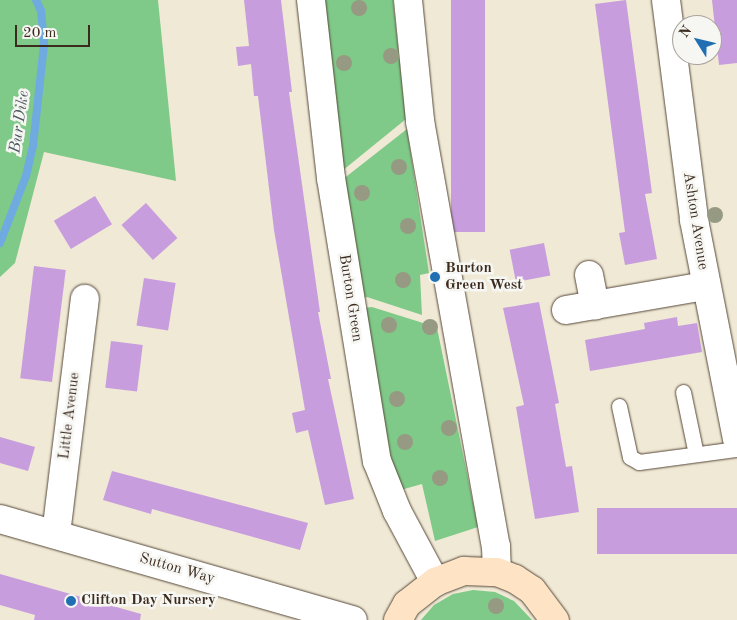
<!DOCTYPE html>
<html>
<head>
<meta charset="utf-8">
<style>
	body { margin:0 }
	#map { position:relative; width:737px; height:620px; overflow:hidden; background:#f0e9d5; font-family:"Old Standard TT",serif }
	div>[style] { position:absolute }
	[style*='--x'] { left:calc(var(--x)*1px); top:calc(var(--y)*1px); width:calc(var(--w)*1px); rotate:calc(var(--a)*1deg) }
	.green>* { inset:0; background:#7fca88 }
	.stream>* { height:8px; margin:-4px; padding:0 4px; transform-origin:4px; border-radius:4px; background:#6faae0 }
	.building>* { inset:0; background:#c79ddd; transform-origin:0 0 }
	.roads { filter:drop-shadow(0 0 1px #564739) drop-shadow(0 0 1px #564739) }
	.lane>* { height:15px; margin:-7.5px; padding:0 7.5px; transform-origin:7.5px; border-radius:7.5px; background:#fff }
	.street>* { height:28px; margin:-14px; padding:0 14px; transform-origin:14px; border-radius:14px; background:#fff }
	.secondary>* { height:28px; margin:-14px; padding:0 14px; transform-origin:14px; border-radius:14px; background:#fee4c5 }
	.trees>* { width:16px; height:16px; margin:-8px; border-radius:50%; background:#979a82 }
	.dots>* { width:14px; height:14px; translate:-50% -50%; box-sizing:border-box; border:2px solid #f6f6f2; border-radius:50% }
	span { translate:-50% -50%; white-space:nowrap; text-align:center; line-height:1.15; -webkit-text-stroke:5px #f6f6f2; paint-order:stroke }
	.street-label { font-size:15px; color:#3b2a1e }
	.poi-label { font-size:15px; color:#3b2a1e; font-weight:700 }
	.left { translate:0 -50%; text-align:left }
	.water-label { font-size:16px; color:#4d5762; font-style:italic }
	.north { position:absolute; left:672px; top:15px; width:50px; height:50px; box-sizing:border-box; background:#f6f6f2; border:1px solid #aba49d; border-radius:50%; rotate:306deg; font-size:14px; font-weight:700; line-height:20px; text-align:center; color:#3b2a1e }
	.north::after { content:''; display:block; margin:auto; width:18px; height:22px; background:#1f6fb2; clip-path:polygon(50% 0,100% 100%,50% 72%,0 100%) }
	.scale { position:absolute; left:15px; top:25px; width:75px; height:22px; box-sizing:border-box; border:2px solid #3b2a1e; border-top:0; padding-left:6px; font-size:15px; line-height:18px; white-space:nowrap; color:#3b2a1e; -webkit-text-stroke:4px #f6f6f2; paint-order:stroke }
</style>
</head>
<body>
<div id="map">
	<div class="green">
		<i style="clip-path:polygon(0 0,158px 0,176px 181px,44px 152px,15px 263px,0 277px)"></i>
		<i style="clip-path:polygon(324px 0,393px 0,406px 119px,342px 171px)"></i>
		<i style="clip-path:polygon(407px 129px,429px 273px,420px 275px,422px 315px,367px 297px,361px 299px,342px 180px)"></i>
		<i style="clip-path:polygon(372px 307px,423px 323px,436px 323px,478px 527px,435px 541px,422px 484px,397px 491px,364px 308px)"></i>
		<i style="clip-path:polygon(473px 590px,495px 592px,514px 601px,532px 620px,421px 620px,434px 605px,453px 594px)"></i>
	</div>
	<div class="stream">
		<i style="--x:0;--y:243;--w:72;--a:-68.8"></i>
		<i style="--x:26;--y:176;--w:31;--a:-77"></i>
		<i style="--x:33;--y:146;--w:103;--a:-83.8"></i>
		<i style="--x:44;--y:44;--w:33;--a:-95"></i>
		<i style="--x:41;--y:11;--w:12;--a:-114"></i>
	</div>
	<div class="building">
		<i style="clip-path:polygon(244px 0,281px 0,292px 92px,289px 92px,320px 312px,318px 312px,331px 379px,328px 379px,354px 499px,325px 505px,308px 430px,296px 433px,292px 413px,305px 410px,274px 230px,258px 96px,254px 96px,251px 64px,238px 66px,236px 47px,249px 46px)"></i>
		<i style="left:451px;top:0;width:34px;height:232px"></i>
		<i style="clip-path:polygon(626px 0,652px 193px,645px 194px,657px 259px,625px 265px,619px 233px,625px 232px,595px 4px)"></i>
		<i style="clip-path:polygon(712px 0,737px 0,737px 63px,719px 65px)"></i>
		<i style="left:95px;top:196px;width:33px;height:48px;rotate:59deg"></i>
		<i style="left:146px;top:203px;width:47px;height:33px;rotate:48deg"></i>
		<i style="left:544px;top:243px;width:33px;height:35px;rotate:79deg"></i>
		<i style="left:34px;top:266px;width:32px;height:113px;rotate:7deg"></i>
		<i style="left:144px;top:278px;width:32px;height:48px;rotate:9deg"></i>
		<i style="clip-path:polygon(539px 302px,559px 403px,555px 404px,566px 467px,572px 466px,579px 512px,535px 519px,516px 407px,524px 405px,503px 308px)"></i>
		<i style="clip-path:polygon(677px 317px,678px 326px,697px 323px,702px 352px,590px 371px,585px 340px,645px 329px,644px 323px)"></i>
		<i style="left:111px;top:341px;width:32px;height:47px;rotate:7deg"></i>
		<i style="clip-path:polygon(0 437px,35px 447px,28px 471px,0 463px)"></i>
		<i style="clip-path:polygon(112px 471px,308px 523px,300px 550px,152px 509px,151px 514px,103px 500px)"></i>
		<i style="left:737px;top:508px;width:46px;height:140px;rotate:90deg"></i>
		<i style="clip-path:polygon(0 574px,141px 614px,140px 620px,34px 620px,35px 615px,0 605px)"></i>
	</div>
	<div class="roads">
		<div class="lane">
			<i style="--x:683;--y:392;--w:63;--a:78.2"></i>
			<i style="--x:619;--y:406;--w:52;--a:77.8"></i>
			<i style="--x:630;--y:457;--w:10;--a:29"></i>
			<i style="--x:639;--y:462;--w:99;--a:-7.6"></i>
		</div>
		<div class="street">
			<i style="--x:311;--y:0;--w:179;--a:83.6"></i>
			<i style="--x:331;--y:178;--w:287;--a:80.8"></i>
			<i style="--x:377;--y:461;--w:54;--a:68.2"></i>
			<i style="--x:397;--y:511;--w:81;--a:61.8"></i>
			<i style="--x:408;--y:0;--w:122;--a:84.3"></i>
			<i style="--x:420;--y:121;--w:432;--a:79.9"></i>
			<i style="--x:496;--y:546;--w:26;--a:88"></i>
			<i style="--x:666;--y:0;--w:222;--a:82.7"></i>
			<i style="--x:694;--y:220;--w:223;--a:78.9"></i>
			<i style="--x:589;--y:275;--w:31;--a:79"></i>
			<i style="--x:566;--y:310;--w:141;--a:-9.8"></i>
			<i style="--x:0;--y:519;--w:367;--a:16"></i>
			<i style="--x:56;--y:534;--w:237;--a:-83"></i>
		</div>
		<div class="secondary">
			<i style="--x:398;--y:620;--w:18;--a:-61"></i>
			<i style="--x:407;--y:604;--w:36;--a:-38"></i>
			<i style="--x:435;--y:582;--w:31;--a:-21"></i>
			<i style="--x:464;--y:571;--w:33;--a:2"></i>
			<i style="--x:497;--y:572;--w:19;--a:21"></i>
			<i style="--x:515;--y:579;--w:20;--a:33"></i>
			<i style="--x:532;--y:590;--w:38;--a:53"></i>
		</div>
	</div>
	<div class="trees">
		<i style="left:359px;top:8px"></i>
		<i style="left:391px;top:56px"></i>
		<i style="left:344px;top:63px"></i>
		<i style="left:399px;top:167px"></i>
		<i style="left:362px;top:193px"></i>
		<i style="left:715px;top:215px"></i>
		<i style="left:408px;top:226px"></i>
		<i style="left:403px;top:280px"></i>
		<i style="left:389px;top:325px"></i>
		<i style="left:430px;top:327px"></i>
		<i style="left:397px;top:399px"></i>
		<i style="left:449px;top:428px"></i>
		<i style="left:405px;top:442px"></i>
		<i style="left:440px;top:478px"></i>
		<i style="left:496px;top:606px"></i>
	</div>
	<div class="dots">
		<i style="left:435px;top:277px;background:#1f6fb2"></i>
		<i style="left:71px;top:601px;background:#1f6fb2"></i>
	</div>
	<div class="street-label">
		<span style="left:695px;top:221px;rotate:81deg">Ashton Avenue</span>
		<span style="left:350px;top:298px;rotate:81deg">Burton Green</span>
		<span style="left:70px;top:416px;rotate:-83deg">Little Avenue</span>
		<span style="left:177px;top:569px;rotate:16deg">Sutton Way</span>
	</div>
	<div class="poi-label">
		<span class="left" style="left:445px;top:277px">Burton<br>Green West</span>
		<span class="left" style="left:81px;top:601px">Clifton Day Nursery</span>
	</div>
	<div class="water-label">
		<span style="left:20px;top:122px;rotate:-82deg">Bur Dike</span>
	</div>
	<div class="north">N</div>
	<div class="scale">20 m</div>
</div>
</body>
</html>
